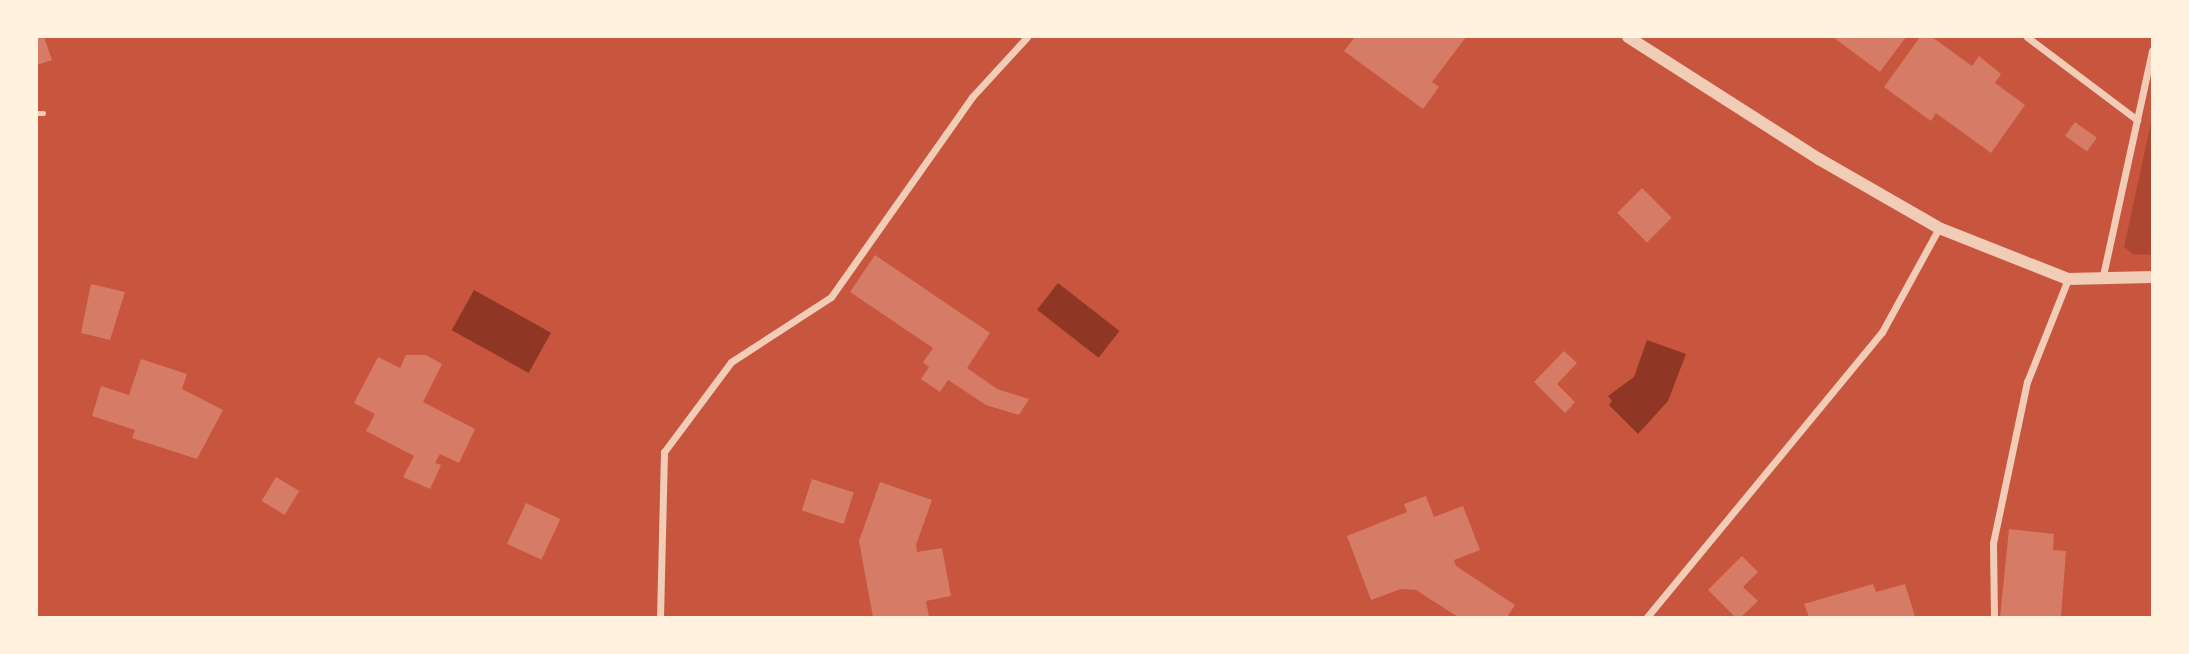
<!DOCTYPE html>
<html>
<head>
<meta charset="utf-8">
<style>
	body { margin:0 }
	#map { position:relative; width:2189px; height:654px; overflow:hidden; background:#c8553d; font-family:"DM Sans",sans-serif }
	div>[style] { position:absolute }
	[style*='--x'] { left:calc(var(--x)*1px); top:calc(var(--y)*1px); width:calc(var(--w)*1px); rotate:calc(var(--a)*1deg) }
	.green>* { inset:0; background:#ae4732 }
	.water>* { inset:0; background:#8f3625; transform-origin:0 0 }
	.building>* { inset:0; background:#d67c66; transform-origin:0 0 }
	.service>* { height:5px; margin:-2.5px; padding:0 2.5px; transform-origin:2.5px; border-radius:2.5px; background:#f1ccb7 }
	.minor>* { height:7px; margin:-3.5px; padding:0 3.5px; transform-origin:3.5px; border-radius:3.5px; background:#f1ccb7 }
	.tertiary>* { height:12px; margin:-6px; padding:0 6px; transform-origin:6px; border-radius:6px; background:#f1ccb7 }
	span { translate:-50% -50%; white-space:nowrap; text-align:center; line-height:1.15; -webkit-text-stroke:5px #fff3e0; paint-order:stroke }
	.frame { position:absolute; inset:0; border:38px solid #fff3e0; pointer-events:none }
</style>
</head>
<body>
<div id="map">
	<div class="green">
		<i style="clip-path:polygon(2152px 118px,2152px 255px,2133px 254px,2124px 247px)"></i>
	</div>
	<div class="water">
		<i style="left:1058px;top:283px;width:78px;height:34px;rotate:38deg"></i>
		<i style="left:474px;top:290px;width:88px;height:46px;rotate:29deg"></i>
		<i style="clip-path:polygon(1647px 340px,1686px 354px,1668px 401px,1638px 434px,1609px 405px,1612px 401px,1608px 396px,1634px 377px)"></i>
	</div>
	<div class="building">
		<i style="clip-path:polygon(37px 37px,44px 37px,52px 60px,37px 65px)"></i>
		<i style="clip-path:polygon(1355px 37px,1466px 37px,1432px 82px,1439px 87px,1423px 109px,1344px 51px)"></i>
		<i style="clip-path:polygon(1833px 37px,1906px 37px,1880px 72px)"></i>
		<i style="clip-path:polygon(1920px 37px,1932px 37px,1972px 66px,1979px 56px,2001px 74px,1995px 83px,2025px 105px,1991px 153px,1936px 113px,1931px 121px,1884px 87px)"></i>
		<i style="left:2075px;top:122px;width:27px;height:17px;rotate:36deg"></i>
		<i style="left:1642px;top:188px;width:42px;height:35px;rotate:45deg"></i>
		<i style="clip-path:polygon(875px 255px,990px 333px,967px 368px,997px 389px,1029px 399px,1019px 415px,986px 405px,948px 380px,940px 392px,921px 379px,929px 367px,923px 362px,933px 348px,850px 292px)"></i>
		<i style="clip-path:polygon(91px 284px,125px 292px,110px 340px,81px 333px)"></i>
		<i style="clip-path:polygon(1564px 351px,1577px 363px,1557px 384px,1575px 402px,1565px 413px,1534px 382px)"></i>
		<i style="clip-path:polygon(406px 355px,426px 355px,442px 364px,423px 402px,475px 429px,459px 463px,440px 454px,435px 463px,441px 465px,430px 489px,403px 477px,414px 456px,366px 431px,375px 414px,354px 403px,378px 357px,400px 368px)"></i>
		<i style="clip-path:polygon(141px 359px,187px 374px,182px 389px,223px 410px,197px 459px,132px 438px,135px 430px,92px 416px,101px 386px,129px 395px)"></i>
		<i style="left:276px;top:477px;width:27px;height:28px;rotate:31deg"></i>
		<i style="left:812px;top:479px;width:44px;height:33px;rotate:18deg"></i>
		<i style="clip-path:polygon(880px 482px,932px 500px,916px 545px,917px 552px,942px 548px,951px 596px,926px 601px,929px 617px,873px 617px,859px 541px)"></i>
		<i style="clip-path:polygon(1426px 496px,1434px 517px,1463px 506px,1480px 550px,1454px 560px,1456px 566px,1515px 605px,1507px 617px,1458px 617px,1416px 590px,1401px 589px,1371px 600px,1347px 536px,1407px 512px,1404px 504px)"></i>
		<i style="left:526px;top:503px;width:38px;height:45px;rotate:25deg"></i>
		<i style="clip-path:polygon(2009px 529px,2054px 534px,2053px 550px,2066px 551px,2061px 617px,2000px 617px)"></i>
		<i style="clip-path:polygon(1742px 556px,1758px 572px,1743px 587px,1758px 601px,1741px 617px,1735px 617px,1708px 590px)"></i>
		<i style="clip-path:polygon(1873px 584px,1876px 592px,1905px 584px,1915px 617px,1809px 617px,1804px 604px)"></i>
	</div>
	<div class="service">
		<i style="--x:37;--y:113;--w:6;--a:0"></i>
	</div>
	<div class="minor">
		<i style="--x:2027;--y:37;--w:138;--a:37"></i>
		<i style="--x:2102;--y:280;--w:235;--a:-77.7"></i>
		<i style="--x:660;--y:617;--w:165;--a:-88.6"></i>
		<i style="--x:664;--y:452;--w:112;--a:-53.3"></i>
		<i style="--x:731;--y:362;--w:119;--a:-33"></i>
		<i style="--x:831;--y:297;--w:245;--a:-54.8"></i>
		<i style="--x:972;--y:97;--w:81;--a:-47.5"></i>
		<i style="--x:1647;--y:617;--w:369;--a:-50.5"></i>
		<i style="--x:1882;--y:332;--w:119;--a:-61.3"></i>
		<i style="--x:1994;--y:617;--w:74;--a:-90.8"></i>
		<i style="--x:1993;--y:543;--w:165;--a:-78.1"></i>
		<i style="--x:2027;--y:382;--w:111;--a:-68.3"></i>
	</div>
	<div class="tertiary">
		<i style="--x:1628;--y:37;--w:227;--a:32.6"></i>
		<i style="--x:1819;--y:159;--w:138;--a:29.9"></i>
		<i style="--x:1939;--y:228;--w:139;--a:21.6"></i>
		<i style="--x:2068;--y:279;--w:84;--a:-1.4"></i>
	</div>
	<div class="frame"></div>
</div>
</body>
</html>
